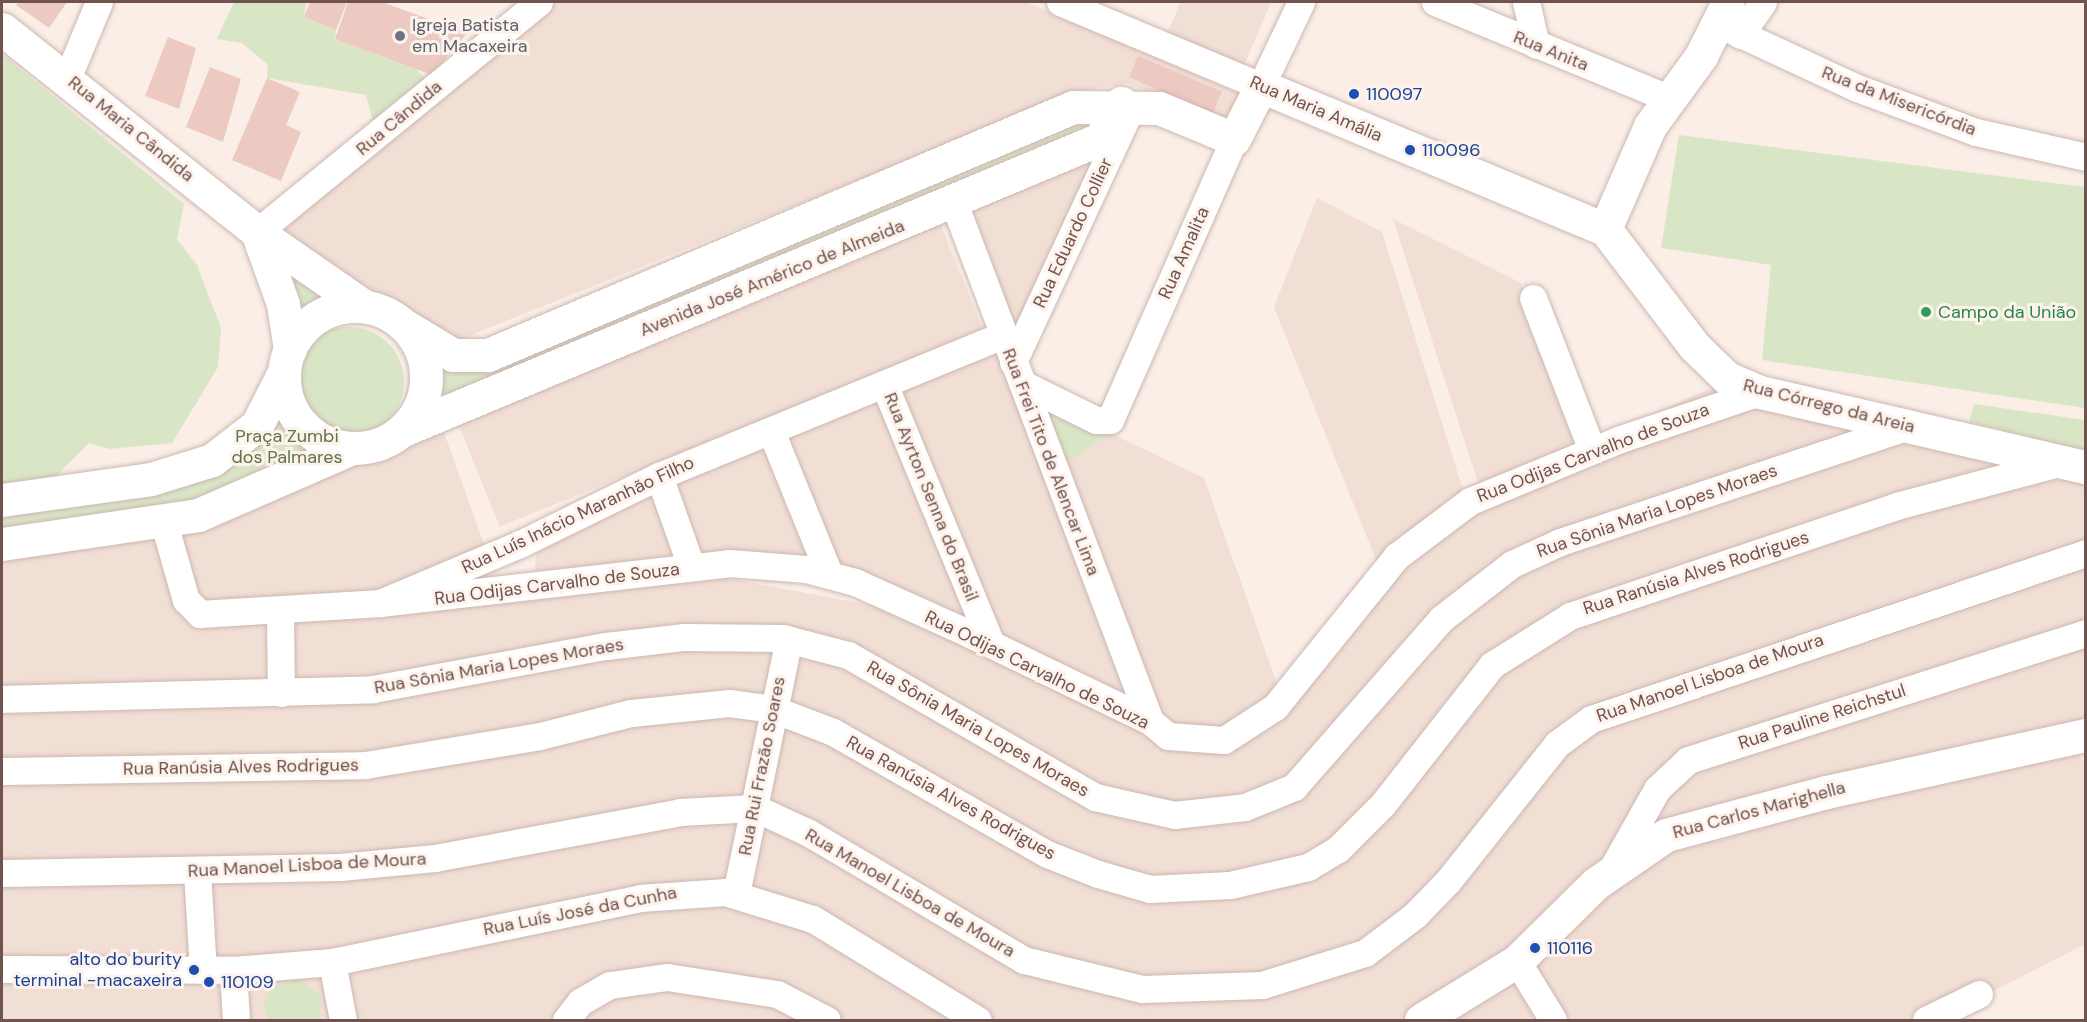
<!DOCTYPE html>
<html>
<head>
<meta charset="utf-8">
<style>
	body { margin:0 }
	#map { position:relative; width:2087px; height:1022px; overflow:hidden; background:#faeee6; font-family:"DM Sans",sans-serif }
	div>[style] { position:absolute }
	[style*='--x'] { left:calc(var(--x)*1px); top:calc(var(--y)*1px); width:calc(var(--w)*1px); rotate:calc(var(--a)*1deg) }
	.residential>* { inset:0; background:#f1dfd5; transform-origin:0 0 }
	.green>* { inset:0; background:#d9e6c6 }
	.round { border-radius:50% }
	.building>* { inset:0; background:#eccac1; transform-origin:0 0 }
	.roads { filter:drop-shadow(0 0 2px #cdb7b1) drop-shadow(0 0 2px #cdb7b1) }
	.street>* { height:27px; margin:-13.5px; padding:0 13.5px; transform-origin:13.5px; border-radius:13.5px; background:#fff }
	.secondary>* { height:33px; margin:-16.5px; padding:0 16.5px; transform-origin:16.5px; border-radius:16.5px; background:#fff }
	.secondary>.ring { margin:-16.5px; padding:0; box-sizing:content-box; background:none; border:33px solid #fff; border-radius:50% }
	.dots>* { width:16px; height:16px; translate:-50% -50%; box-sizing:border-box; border:3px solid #fdf3ec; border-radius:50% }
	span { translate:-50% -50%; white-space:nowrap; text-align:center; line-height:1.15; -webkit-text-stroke:6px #fdf3ec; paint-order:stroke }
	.worship-label { font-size:18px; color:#5b616d }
	.left { translate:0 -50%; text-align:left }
	.street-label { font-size:18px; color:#70534e }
	.transit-label { font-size:18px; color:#164399 }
	.right { translate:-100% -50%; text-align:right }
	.leisure-label { font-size:18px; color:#27864d }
	.park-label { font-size:18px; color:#5e7547 }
	.frame { position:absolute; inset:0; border:3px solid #70534e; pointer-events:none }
</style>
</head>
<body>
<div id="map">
	<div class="residential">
		<i style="clip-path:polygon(552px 2px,1026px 2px,1243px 95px,1232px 122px,1126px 83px,1080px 91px,454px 342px,438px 342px,276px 234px)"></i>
		<i style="clip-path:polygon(1181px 2px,1271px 2px,1243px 68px,1166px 36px)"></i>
		<i style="clip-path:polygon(1090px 153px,1096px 165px,1011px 346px,961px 209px)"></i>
		<i style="clip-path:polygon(1317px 198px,1382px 232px,1464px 493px,1379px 567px,1274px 307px)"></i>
		<i style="left:938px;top:218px;width:122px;height:522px;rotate:68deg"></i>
		<i style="clip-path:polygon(1393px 219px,1521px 283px,1587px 445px,1719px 384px,2085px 466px,2085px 738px,2067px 742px,2085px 762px,2085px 944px,1937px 1020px,2px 1020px,2px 546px,170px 526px,174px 539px,442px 427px,485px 547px,382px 603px,697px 572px,915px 614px,998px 651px,891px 387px,999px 345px,1035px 397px,1204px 478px,1282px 698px,1327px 639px,1480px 489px)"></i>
		<i style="clip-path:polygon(885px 392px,982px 635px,831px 569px,779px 436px)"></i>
		<i style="clip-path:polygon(768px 439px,812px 561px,697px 559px,669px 480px)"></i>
		<i style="clip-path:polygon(657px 487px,682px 560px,542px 580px,535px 567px,537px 547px)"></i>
	</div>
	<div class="green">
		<i style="clip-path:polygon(234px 2px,306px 2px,304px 17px,336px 30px,335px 39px,416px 69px,426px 80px,373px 122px,366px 95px,267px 78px,268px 65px,242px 43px,217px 39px)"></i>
		<i style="clip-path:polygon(2px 54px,184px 204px,177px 239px,197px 265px,221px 328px,218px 367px,172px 443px,110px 449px,89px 443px,53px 479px,2px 489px)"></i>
		<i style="clip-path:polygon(1091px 108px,1110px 120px,424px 414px,430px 389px,429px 351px,444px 362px)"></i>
		<i style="clip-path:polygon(1679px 135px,2085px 187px,2085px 408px,1762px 360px,1771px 265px,1661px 248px)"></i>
		<i style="clip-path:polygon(273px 250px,349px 301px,317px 311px,299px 325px)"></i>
		<i class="round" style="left:294px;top:327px;width:110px;height:110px"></i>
		<i style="clip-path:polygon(1039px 401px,1108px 435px,1063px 465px)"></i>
		<i style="clip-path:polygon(1974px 404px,2085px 420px,2085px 451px,1969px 422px)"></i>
		<i style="clip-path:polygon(283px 406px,313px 442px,332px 451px,187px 510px,2px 538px,2px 509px,115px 496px)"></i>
		<i style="clip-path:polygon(299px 979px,321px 996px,320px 1020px,268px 1020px,264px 1005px,272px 987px)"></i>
	</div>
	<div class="building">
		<i style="clip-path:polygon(19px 2px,67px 2px,49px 28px,16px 5px)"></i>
		<i style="clip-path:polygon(310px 2px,347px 2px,336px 30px,304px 17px)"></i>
		<i style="clip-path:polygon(348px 2px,382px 2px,467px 33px,432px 75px,335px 39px)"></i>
		<i style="clip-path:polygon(168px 37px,196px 48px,179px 109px,145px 96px)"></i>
		<i style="left:1138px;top:56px;width:91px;height:23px;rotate:23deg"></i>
		<i style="clip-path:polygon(210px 67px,241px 79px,223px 142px,186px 127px)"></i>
		<i style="clip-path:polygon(267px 78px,300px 92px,286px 125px,301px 132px,281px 181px,232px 160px)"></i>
	</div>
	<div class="roads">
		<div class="street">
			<i style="--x:1060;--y:2;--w:218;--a:22.7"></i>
			<i style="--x:1261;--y:86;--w:93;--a:-64.5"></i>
			<i style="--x:1435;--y:2;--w:252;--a:22.4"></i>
			<i style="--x:1526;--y:2;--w:44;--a:76.9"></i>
			<i style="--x:1719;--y:24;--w:152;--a:24.9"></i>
			<i style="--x:1857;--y:88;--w:127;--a:20.3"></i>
			<i style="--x:1976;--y:132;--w:113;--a:12.8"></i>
			<i style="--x:1740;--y:35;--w:40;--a:-55.1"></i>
			<i style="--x:68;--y:76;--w:80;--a:-67.3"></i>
			<i style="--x:954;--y:203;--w:554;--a:69.27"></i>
			<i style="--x:257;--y:232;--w:364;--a:-39.2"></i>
			<i style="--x:1533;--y:298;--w:163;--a:68.8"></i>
			<i style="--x:1013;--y:362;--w:271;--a:-65.1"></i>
			<i style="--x:884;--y:384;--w:281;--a:67.6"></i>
			<i style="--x:1023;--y:384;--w:81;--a:26.3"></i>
			<i style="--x:1096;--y:420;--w:14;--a:0"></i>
			<i style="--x:1110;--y:420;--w:307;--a:-66.2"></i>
			<i style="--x:771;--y:431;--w:154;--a:67.9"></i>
			<i style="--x:659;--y:476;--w:96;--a:70.4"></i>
			<i style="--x:164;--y:523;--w:80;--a:74.1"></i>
			<i style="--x:186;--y:600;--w:20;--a:45"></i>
			<i style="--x:200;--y:614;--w:180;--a:-3.5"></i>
			<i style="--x:380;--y:603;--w:152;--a:-22.9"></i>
			<i style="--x:520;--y:544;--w:155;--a:-26.1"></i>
			<i style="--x:659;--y:476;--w:372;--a:-22.3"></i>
			<i style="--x:380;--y:603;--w:351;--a:-6.5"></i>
			<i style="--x:729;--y:563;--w:77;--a:4.5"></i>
			<i style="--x:806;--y:569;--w:51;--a:14.9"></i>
			<i style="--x:855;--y:582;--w:126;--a:24.3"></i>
			<i style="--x:970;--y:634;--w:200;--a:25.8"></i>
			<i style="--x:1150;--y:721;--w:23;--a:40"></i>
			<i style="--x:1168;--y:736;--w:56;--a:4.1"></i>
			<i style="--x:1224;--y:740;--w:61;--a:-32.9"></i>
			<i style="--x:1275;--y:707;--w:194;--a:-51.1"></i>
			<i style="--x:1397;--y:556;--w:91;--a:-37"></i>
			<i style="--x:1470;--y:501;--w:160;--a:-22.4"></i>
			<i style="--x:1618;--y:440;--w:150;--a:-18.7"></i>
			<i style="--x:280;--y:613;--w:80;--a:89.3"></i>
			<i style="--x:2;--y:699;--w:371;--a:-1.5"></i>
			<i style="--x:373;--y:689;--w:237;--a:-10.5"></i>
			<i style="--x:606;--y:646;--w:79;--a:-6.6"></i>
			<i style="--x:684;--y:637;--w:99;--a:0.6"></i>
			<i style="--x:783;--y:638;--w:67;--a:14.7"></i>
			<i style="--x:848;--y:655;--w:285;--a:29.9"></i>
			<i style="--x:1095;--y:797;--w:81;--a:12.8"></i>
			<i style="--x:1174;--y:815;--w:71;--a:-6.4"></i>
			<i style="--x:1245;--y:807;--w:53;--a:-22.2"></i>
			<i style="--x:1294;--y:787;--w:223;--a:-48.8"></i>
			<i style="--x:1441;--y:619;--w:90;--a:-37.8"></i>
			<i style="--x:1512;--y:564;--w:53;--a:-24.6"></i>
			<i style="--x:1560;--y:542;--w:368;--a:-18.4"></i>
			<i style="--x:2;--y:771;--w:363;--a:-0.9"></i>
			<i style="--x:365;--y:765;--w:177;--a:-9.4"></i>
			<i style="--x:540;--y:736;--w:94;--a:-14.2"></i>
			<i style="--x:631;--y:713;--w:99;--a:-5.8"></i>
			<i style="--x:729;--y:703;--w:44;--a:7.8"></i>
			<i style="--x:773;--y:709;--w:64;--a:21"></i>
			<i style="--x:833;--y:732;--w:246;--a:29.7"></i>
			<i style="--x:1047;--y:854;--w:55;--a:21.4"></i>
			<i style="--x:1098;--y:874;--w:54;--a:16.1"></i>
			<i style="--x:1150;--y:889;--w:80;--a:-2.9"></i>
			<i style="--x:1230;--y:885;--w:80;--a:-13"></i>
			<i style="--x:1308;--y:867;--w:35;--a:-31"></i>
			<i style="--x:1338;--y:849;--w:64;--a:-45"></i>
			<i style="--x:1383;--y:804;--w:177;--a:-51.9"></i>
			<i style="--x:1492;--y:665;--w:92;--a:-32.1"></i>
			<i style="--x:1570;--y:616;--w:344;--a:-18.6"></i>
			<i style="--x:1896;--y:506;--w:172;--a:-14.8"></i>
			<i style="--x:1612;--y:869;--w:92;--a:-60.6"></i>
			<i style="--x:1657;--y:789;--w:42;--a:-43.1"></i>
			<i style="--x:1688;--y:760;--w:418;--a:-17.7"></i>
			<i style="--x:197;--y:872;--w:98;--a:86.5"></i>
			<i style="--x:2;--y:873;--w:338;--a:-1"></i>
			<i style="--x:340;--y:867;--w:95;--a:-5.4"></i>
			<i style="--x:435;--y:858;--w:249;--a:-10.6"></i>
			<i style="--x:680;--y:812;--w:75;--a:-3.1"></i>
			<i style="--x:755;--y:808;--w:60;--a:24.8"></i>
			<i style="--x:809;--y:833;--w:250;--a:30.6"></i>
			<i style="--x:1024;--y:960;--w:122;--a:13.8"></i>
			<i style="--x:1142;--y:989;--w:120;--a:-1.9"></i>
			<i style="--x:1262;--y:985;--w:108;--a:-17.3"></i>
			<i style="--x:1365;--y:953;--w:63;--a:-37.2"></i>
			<i style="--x:1415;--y:915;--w:47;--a:-45.9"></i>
			<i style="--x:1448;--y:881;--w:175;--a:-51.5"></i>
			<i style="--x:1557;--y:744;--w:42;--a:-36.3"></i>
			<i style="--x:1591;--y:719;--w:522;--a:-18.54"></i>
			<i style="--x:736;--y:894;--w:260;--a:-78.3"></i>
			<i style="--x:1517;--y:961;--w:69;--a:58.6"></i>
			<i style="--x:332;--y:962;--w:59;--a:79.3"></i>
			<i style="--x:2;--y:969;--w:231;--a:0.2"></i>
			<i style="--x:233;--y:970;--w:99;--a:-4.6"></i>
			<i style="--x:332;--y:962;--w:315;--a:-11.7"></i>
			<i style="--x:640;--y:898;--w:85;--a:-4"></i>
			<i style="--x:725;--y:892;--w:92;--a:17.1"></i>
			<i style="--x:813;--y:919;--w:193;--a:31.5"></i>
			<i style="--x:233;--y:970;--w:50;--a:86.6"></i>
			<i style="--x:566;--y:1020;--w:23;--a:-52"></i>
			<i style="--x:580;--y:1002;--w:34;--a:-30"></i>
			<i style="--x:610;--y:985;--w:58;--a:-8"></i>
			<i style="--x:667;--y:977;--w:111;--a:8.8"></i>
			<i style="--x:777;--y:994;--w:56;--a:27.5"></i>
			<i style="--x:1926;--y:1020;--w:59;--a:-26.1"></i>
		</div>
		<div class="secondary">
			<i style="--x:2;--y:29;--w:326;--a:38.5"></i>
			<i style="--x:257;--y:232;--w:130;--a:34.7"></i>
			<i style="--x:1605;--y:229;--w:112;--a:-66.4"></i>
			<i style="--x:1650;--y:126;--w:87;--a:-53.9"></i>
			<i style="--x:1701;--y:56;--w:60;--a:-63.4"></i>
			<i style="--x:257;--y:232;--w:77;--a:70.1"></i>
			<i style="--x:283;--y:304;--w:46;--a:81.2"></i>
			<i class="ring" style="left:284px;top:306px;width:109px;height:109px"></i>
			<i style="--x:405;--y:326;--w:56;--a:31.1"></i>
			<i style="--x:453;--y:355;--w:35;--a:0"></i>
			<i style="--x:488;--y:355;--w:635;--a:-22.97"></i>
			<i style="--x:1073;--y:107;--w:86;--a:0.7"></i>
			<i style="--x:1159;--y:108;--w:81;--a:22.5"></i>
			<i style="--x:1234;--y:139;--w:59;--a:-63"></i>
			<i style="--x:1261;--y:86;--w:373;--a:22.6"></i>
			<i style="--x:1605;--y:229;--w:147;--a:52.7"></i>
			<i style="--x:1694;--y:346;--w:46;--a:44.1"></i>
			<i style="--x:1727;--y:378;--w:36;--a:23"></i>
			<i style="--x:1760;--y:392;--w:335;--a:13"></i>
			<i style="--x:403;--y:430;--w:755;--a:-22.66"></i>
			<i style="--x:1100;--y:139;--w:42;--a:-59.7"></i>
			<i style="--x:2;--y:500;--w:150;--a:-8"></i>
			<i style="--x:151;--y:479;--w:64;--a:-17.3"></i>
			<i style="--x:212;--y:460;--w:57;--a:-37.9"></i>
			<i style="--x:257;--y:425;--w:59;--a:-63"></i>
			<i style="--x:2;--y:544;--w:198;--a:-8.4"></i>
			<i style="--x:198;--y:515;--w:166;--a:-23.5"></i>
			<i style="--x:1421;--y:1020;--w:113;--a:-31.6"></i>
			<i style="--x:1517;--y:961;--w:110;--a:-44.6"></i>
			<i style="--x:1595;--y:884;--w:86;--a:-34.6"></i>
			<i style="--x:1666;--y:835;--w:166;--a:-15"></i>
			<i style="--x:1826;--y:792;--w:266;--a:-12.4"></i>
		</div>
	</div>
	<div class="dots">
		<i style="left:400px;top:36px;background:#6b7280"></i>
		<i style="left:1354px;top:94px;background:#1a4fb4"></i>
		<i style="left:1410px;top:150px;background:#1a4fb4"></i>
		<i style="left:1926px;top:312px;background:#2e9e5b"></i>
		<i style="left:1535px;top:948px;background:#1a4fb4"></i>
		<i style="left:194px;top:970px;background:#1a4fb4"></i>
		<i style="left:209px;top:982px;background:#1a4fb4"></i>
	</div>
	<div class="worship-label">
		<span class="left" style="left:412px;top:36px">Igreja Batista<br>em Macaxeira</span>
	</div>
	<div class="street-label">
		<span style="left:1551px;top:51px;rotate:22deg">Rua Anita</span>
		<span style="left:1899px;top:101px;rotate:21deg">Rua da Misericórdia</span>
		<span style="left:1316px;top:109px;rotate:23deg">Rua Maria Amália</span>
		<span style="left:399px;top:118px;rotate:-40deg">Rua Cândida</span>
		<span style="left:131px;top:129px;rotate:39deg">Rua Maria Cândida</span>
		<span style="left:1073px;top:233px;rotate:-65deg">Rua Eduardo Collier</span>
		<span style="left:1184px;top:253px;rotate:-66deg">Rua Amalita</span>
		<span style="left:772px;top:278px;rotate:-22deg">Avenida José Américo de Almeida</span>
		<span style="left:1829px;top:406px;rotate:14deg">Rua Córrego da Areia</span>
		<span style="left:1593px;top:453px;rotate:-21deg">Rua Odijas Carvalho de Souza</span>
		<span style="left:1051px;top:462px;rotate:69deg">Rua Frei Tito de Alencar Lima</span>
		<span style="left:931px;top:497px;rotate:68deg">Rua Ayrton Senna do Brasil</span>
		<span style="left:1657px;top:511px;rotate:-19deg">Rua Sônia Maria Lopes Moraes</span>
		<span style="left:578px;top:515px;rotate:-25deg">Rua Luís Inácio Maranhão Filho</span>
		<span style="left:1696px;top:573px;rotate:-18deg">Rua Ranúsia Alves Rodrigues</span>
		<span style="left:557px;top:584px;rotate:-7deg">Rua Odijas Carvalho de Souza</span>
		<span style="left:499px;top:666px;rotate:-10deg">Rua Sônia Maria Lopes Moraes</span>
		<span style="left:1037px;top:670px;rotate:26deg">Rua Odijas Carvalho de Souza</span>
		<span style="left:1710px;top:678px;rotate:-19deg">Rua Manoel Lisboa de Moura</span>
		<span style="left:1822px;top:717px;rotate:-18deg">Rua Pauline Reichstul</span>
		<span style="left:978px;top:729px;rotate:30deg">Rua Sônia Maria Lopes Moraes</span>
		<span style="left:762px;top:766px;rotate:-79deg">Rua Rui Frazão Soares</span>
		<span style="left:241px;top:767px;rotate:-1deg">Rua Ranúsia Alves Rodrigues</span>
		<span style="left:951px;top:798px;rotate:29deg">Rua Ranúsia Alves Rodrigues</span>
		<span style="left:1759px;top:810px;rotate:-15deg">Rua Carlos Marighella</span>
		<span style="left:307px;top:865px;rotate:-3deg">Rua Manoel Lisboa de Moura</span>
		<span style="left:910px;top:893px;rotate:30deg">Rua Manoel Lisboa de Moura</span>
		<span style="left:580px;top:911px;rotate:-11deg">Rua Luís José da Cunha</span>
	</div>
	<div class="transit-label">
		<span class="left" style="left:1366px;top:94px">110097</span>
		<span class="left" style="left:1422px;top:150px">110096</span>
		<span class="left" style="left:1547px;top:948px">110116</span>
		<span class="right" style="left:182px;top:970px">alto do burity<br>terminal -macaxeira</span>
		<span class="left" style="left:221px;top:982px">110109</span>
	</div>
	<div class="leisure-label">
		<span class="left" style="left:1938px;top:312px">Campo da União</span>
	</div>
	<div class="park-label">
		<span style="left:287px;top:447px">Praça Zumbi<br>dos Palmares</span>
	</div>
	<div class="frame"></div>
</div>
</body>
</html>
